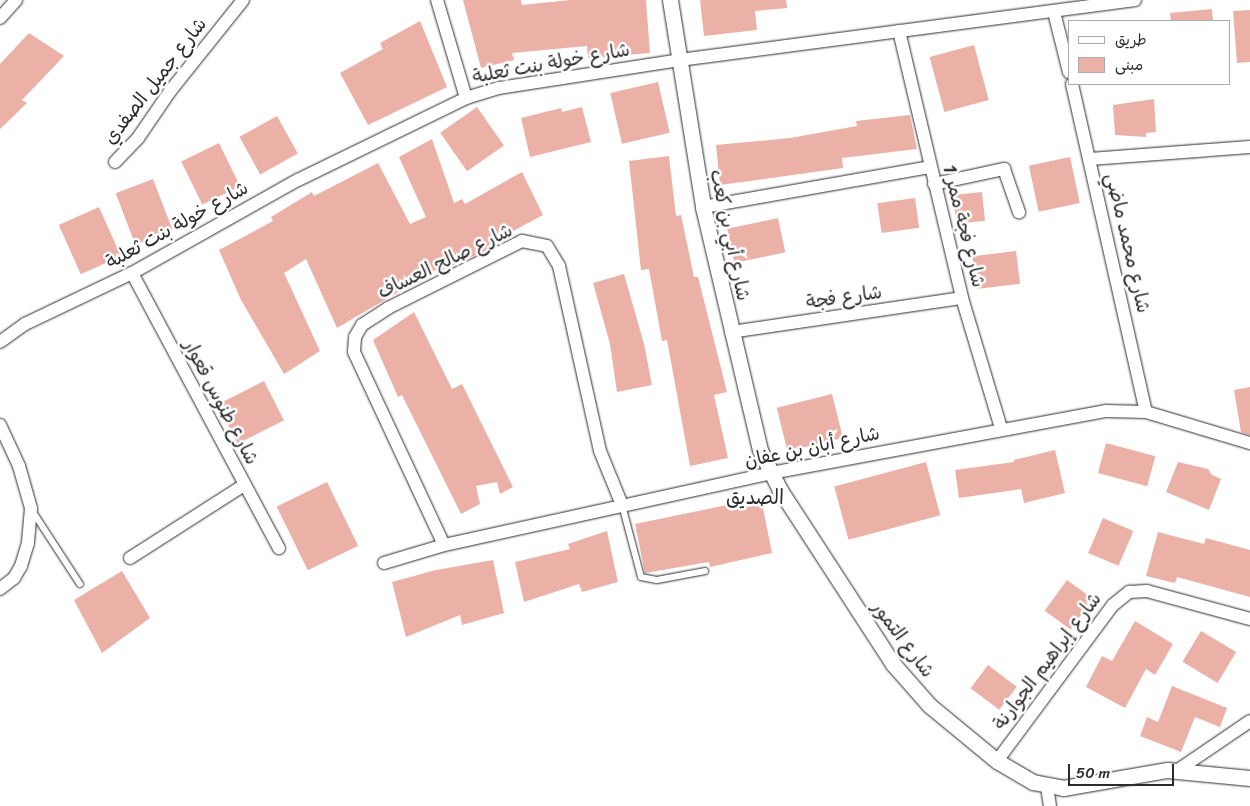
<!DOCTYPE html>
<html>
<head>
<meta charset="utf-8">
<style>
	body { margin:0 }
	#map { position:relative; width:1250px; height:806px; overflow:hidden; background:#fff; font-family:Sriracha,"Playpen Sans Arabic",sans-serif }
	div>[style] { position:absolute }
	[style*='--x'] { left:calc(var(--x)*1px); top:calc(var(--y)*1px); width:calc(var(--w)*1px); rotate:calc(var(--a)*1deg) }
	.building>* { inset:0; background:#ebb1a6; transform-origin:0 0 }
	.roads { filter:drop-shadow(0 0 1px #2b2b2b) drop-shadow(0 0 1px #2b2b2b) }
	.service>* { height:6px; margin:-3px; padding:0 3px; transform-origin:3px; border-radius:3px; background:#fff }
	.minor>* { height:12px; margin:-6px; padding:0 6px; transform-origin:6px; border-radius:6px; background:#fff }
	.tertiary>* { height:15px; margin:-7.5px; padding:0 7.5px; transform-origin:7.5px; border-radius:7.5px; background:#fff }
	span { translate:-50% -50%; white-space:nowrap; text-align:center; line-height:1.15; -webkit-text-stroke:5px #fff; paint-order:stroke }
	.street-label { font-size:19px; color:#2b2b2b }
	.neighbourhood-label { font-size:20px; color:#2b2b2b }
	.legend { position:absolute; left:1068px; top:20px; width:162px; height:65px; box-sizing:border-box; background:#fff; border:1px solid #aaa; margin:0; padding:6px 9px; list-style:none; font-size:15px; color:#2b2b2b }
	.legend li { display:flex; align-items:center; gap:10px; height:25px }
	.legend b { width:25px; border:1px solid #aaa }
	.scale { position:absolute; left:1068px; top:764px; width:106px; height:22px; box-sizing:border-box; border:2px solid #2b2b2b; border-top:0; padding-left:6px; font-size:15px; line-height:18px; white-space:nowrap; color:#2b2b2b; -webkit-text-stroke:4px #fff; paint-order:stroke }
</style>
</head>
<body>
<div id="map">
	<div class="building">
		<i style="clip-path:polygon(463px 0,521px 0,522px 5px,570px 0,646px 0,650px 53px,588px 58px,587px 46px,512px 53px,514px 60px,481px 68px)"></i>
		<i style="clip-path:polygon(700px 0,786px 0,787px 8px,755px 11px,757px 30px,704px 36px)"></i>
		<i style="clip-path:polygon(1212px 9px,1213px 21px,1171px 21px,1170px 13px)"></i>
		<i style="clip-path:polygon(1250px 10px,1250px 62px,1237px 63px,1233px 11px)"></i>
		<i style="clip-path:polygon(420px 21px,447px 87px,368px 125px,340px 73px,383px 49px,380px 43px)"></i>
		<i style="clip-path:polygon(29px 33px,64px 56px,22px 100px,27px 103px,0 129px,0 64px)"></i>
		<i style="left:974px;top:45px;width:57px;height:46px;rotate:75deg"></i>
		<i style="left:658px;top:82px;width:52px;height:49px;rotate:77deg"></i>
		<i style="clip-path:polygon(1154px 99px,1156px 132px,1146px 133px,1146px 137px,1115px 135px,1113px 105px)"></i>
		<i style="left:477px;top:107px;width:47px;height:45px;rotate:55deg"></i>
		<i style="clip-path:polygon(582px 107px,591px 142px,530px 157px,521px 118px,561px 108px,562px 112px)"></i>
		<i style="clip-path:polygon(910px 115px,917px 149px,842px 158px,843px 168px,720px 185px,716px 145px,790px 138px,857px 126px,856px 121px)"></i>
		<i style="left:277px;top:116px;width:43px;height:43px;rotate:61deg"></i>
		<i style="clip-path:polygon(432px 139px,454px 203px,462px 199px,465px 204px,522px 172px,543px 215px,489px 244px,491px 248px,440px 271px,439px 268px,337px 328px,306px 259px,284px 273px,320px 351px,284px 374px,241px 300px,219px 250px,273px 221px,271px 217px,312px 192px,314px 196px,378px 163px,410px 224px,426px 217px,399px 157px)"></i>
		<i style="left:219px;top:143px;width:48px;height:42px;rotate:64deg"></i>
		<i style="clip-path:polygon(669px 156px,676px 216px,681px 215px,694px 277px,698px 277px,727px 392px,714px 395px,728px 458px,690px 466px,667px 340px,662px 341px,649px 269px,641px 270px,629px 161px)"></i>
		<i style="left:1070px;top:157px;width:47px;height:42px;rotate:78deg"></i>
		<i style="left:153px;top:179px;width:55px;height:40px;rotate:69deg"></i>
		<i style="left:982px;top:192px;width:29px;height:29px;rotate:84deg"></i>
		<i style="left:915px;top:198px;width:30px;height:38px;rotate:82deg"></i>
		<i style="left:99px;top:207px;width:54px;height:44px;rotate:66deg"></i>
		<i style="left:778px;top:218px;width:35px;height:52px;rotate:78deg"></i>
		<i style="left:1016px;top:251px;width:33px;height:44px;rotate:83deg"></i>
		<i style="clip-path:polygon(624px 274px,644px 344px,652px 385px,617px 392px,610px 344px,593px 283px)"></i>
		<i style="clip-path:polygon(414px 312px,452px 389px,462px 384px,513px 487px,500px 494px,497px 482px,476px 486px,480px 504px,461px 514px,402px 395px,398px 397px,373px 340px)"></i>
		<i style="left:264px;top:381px;width:44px;height:52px;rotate:63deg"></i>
		<i style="clip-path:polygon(1250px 387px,1250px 435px,1241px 432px,1234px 390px)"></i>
		<i style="left:832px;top:394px;width:45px;height:57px;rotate:76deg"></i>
		<i style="left:1106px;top:443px;width:51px;height:31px;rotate:15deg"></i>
		<i style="clip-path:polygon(1055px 450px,1065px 493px,1024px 503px,1021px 489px,959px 498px,955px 470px,1014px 462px,1014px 460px)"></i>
		<i style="left:926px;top:462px;width:55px;height:95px;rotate:75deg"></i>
		<i style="clip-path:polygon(1178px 462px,1208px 469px,1212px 475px,1221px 479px,1209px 510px,1166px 492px)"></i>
		<i style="left:327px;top:482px;width:71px;height:56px;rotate:64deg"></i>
		<i style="clip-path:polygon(761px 498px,772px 553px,710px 567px,709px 562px,645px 573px,635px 524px)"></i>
		<i style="left:1103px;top:518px;width:33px;height:38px;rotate:23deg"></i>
		<i style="clip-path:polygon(607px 531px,618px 582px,582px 592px,579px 584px,524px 602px,515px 562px,570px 549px,568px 544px)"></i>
		<i style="clip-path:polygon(1158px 532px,1204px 544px,1206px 538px,1250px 550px,1250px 597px,1177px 577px,1175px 583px,1146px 576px)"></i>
		<i style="clip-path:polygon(493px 560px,504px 613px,462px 625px,460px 615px,406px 637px,392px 582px,436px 570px)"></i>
		<i style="clip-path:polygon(122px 571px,150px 618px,102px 653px,74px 600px)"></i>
		<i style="left:1067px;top:580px;width:32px;height:38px;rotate:36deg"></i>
		<i style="clip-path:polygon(1135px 621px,1173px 644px,1155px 675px,1146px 669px,1125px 708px,1086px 687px,1102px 656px,1112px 661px)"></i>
		<i style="left:1201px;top:631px;width:41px;height:36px;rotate:31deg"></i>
		<i style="left:988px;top:665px;width:36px;height:29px;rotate:37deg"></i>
		<i style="clip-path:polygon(1172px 686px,1227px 708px,1220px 727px,1195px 717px,1181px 752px,1140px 736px,1147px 717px,1158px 722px)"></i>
	</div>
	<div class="roads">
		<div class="service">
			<i style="--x:622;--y:505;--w:74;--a:75.2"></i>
			<i style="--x:641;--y:577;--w:16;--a:11"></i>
			<i style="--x:657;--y:580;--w:49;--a:-10.6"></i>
			<i style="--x:33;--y:512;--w:86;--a:56.9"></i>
		</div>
		<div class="minor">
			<i style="--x:437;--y:0;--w:102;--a:73.5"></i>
			<i style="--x:1054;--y:12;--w:62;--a:76"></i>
			<i style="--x:0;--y:18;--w:24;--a:-48"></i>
			<i style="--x:899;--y:31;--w:274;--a:76.7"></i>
			<i style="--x:962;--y:298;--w:136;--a:73.3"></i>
			<i style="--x:1072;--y:84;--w:336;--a:77.3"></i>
			<i style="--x:1090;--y:159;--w:160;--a:-4.3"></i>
			<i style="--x:115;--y:162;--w:33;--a:-46"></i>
			<i style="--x:138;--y:138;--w:58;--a:-55.5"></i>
			<i style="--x:171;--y:90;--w:115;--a:-51.3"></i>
			<i style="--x:934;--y:184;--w:72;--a:-12.1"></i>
			<i style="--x:1004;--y:169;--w:46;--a:70.8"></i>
			<i style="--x:703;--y:207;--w:230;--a:-10"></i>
			<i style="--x:132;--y:273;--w:312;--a:61.9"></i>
			<i style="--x:731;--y:332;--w:233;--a:-8.4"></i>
			<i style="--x:0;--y:342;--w:31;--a:-36"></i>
			<i style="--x:25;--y:324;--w:119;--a:-25.5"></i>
			<i style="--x:132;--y:273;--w:190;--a:-29.3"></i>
			<i style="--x:298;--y:180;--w:187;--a:-26"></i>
			<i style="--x:466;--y:98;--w:34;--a:-17"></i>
			<i style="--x:499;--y:88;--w:183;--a:-8.8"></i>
			<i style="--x:680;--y:60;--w:459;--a:-7.5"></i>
			<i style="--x:0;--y:425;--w:45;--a:65.1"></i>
			<i style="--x:19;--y:466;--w:44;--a:74.1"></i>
			<i style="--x:31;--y:508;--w:35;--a:95"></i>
			<i style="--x:28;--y:543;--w:24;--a:107"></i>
			<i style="--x:21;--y:566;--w:14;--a:120"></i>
			<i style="--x:14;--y:578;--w:18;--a:142"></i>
			<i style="--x:444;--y:545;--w:213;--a:-115"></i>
			<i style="--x:354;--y:352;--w:15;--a:-86"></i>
			<i style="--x:355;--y:337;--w:14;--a:-60"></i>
			<i style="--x:362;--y:325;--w:31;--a:-33"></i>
			<i style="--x:388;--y:308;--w:150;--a:-26.6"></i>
			<i style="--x:522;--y:241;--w:25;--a:11"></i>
			<i style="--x:547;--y:246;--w:23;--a:59"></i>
			<i style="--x:559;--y:266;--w:189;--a:77.5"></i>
			<i style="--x:600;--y:451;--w:58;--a:67.8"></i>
			<i style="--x:130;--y:558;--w:135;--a:-32.6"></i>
			<i style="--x:384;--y:563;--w:63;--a:-16.7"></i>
			<i style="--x:444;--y:545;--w:335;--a:-12.4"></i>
			<i style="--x:771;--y:473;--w:341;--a:-10.5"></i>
			<i style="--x:1106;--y:411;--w:40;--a:1.4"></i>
			<i style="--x:1146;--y:412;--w:109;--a:16.6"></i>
			<i style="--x:997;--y:761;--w:194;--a:-53.4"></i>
			<i style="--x:1113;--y:605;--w:21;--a:-39"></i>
			<i style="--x:1129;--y:592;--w:18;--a:-3"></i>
			<i style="--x:1147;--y:591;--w:107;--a:15.2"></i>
			<i style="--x:1178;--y:770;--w:87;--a:-34.2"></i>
			<i style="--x:1047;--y:787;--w:19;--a:81"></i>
		</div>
		<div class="tertiary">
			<i style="--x:670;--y:0;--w:210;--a:80.9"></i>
			<i style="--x:703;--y:207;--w:250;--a:76.8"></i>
			<i style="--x:760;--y:450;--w:45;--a:63.4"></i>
			<i style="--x:780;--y:490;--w:207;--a:57"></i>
			<i style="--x:893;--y:664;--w:55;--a:48.7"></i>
			<i style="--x:929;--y:705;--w:88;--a:39.5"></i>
			<i style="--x:997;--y:761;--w:42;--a:30.3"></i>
			<i style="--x:1033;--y:782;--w:31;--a:11"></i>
			<i style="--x:1063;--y:788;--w:106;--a:-9.8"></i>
			<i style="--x:1167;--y:770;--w:83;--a:5.5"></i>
		</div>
	</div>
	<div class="street-label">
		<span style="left:551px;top:63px;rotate:-10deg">شارع خولة بنت ثعلبة</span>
		<span style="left:155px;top:81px;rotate:-52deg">شارع جميل الصفدي</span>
		<span style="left:177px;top:225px;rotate:-29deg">شارع خولة بنت ثعلبة</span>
		<span style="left:964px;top:226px;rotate:76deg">شارع فجة ممر 1</span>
		<span style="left:730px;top:235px;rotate:78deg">شارع أبي بن كعب</span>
		<span style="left:1128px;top:243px;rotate:77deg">شارع محمد ماضي</span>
		<span style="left:445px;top:261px;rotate:-26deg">شارع صالح العساف</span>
		<span style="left:844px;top:297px;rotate:-8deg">شارع فجة</span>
		<span style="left:221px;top:402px;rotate:62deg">شارع طنوس قعوار</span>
		<span style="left:812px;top:447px;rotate:-12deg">شارع أبان بن عفان</span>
		<span style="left:903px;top:639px;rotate:53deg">شارع التمور</span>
		<span style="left:1047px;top:661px;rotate:-53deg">شارع إبراهيم الجوارنة</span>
	</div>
	<div class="neighbourhood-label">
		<span style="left:755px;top:497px">الصديق</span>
	</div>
	<ul class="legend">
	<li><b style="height:6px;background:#fff"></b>طريق</li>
	<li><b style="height:14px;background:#ebb1a6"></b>مبنى</li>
	</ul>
	<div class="scale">50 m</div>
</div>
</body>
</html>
